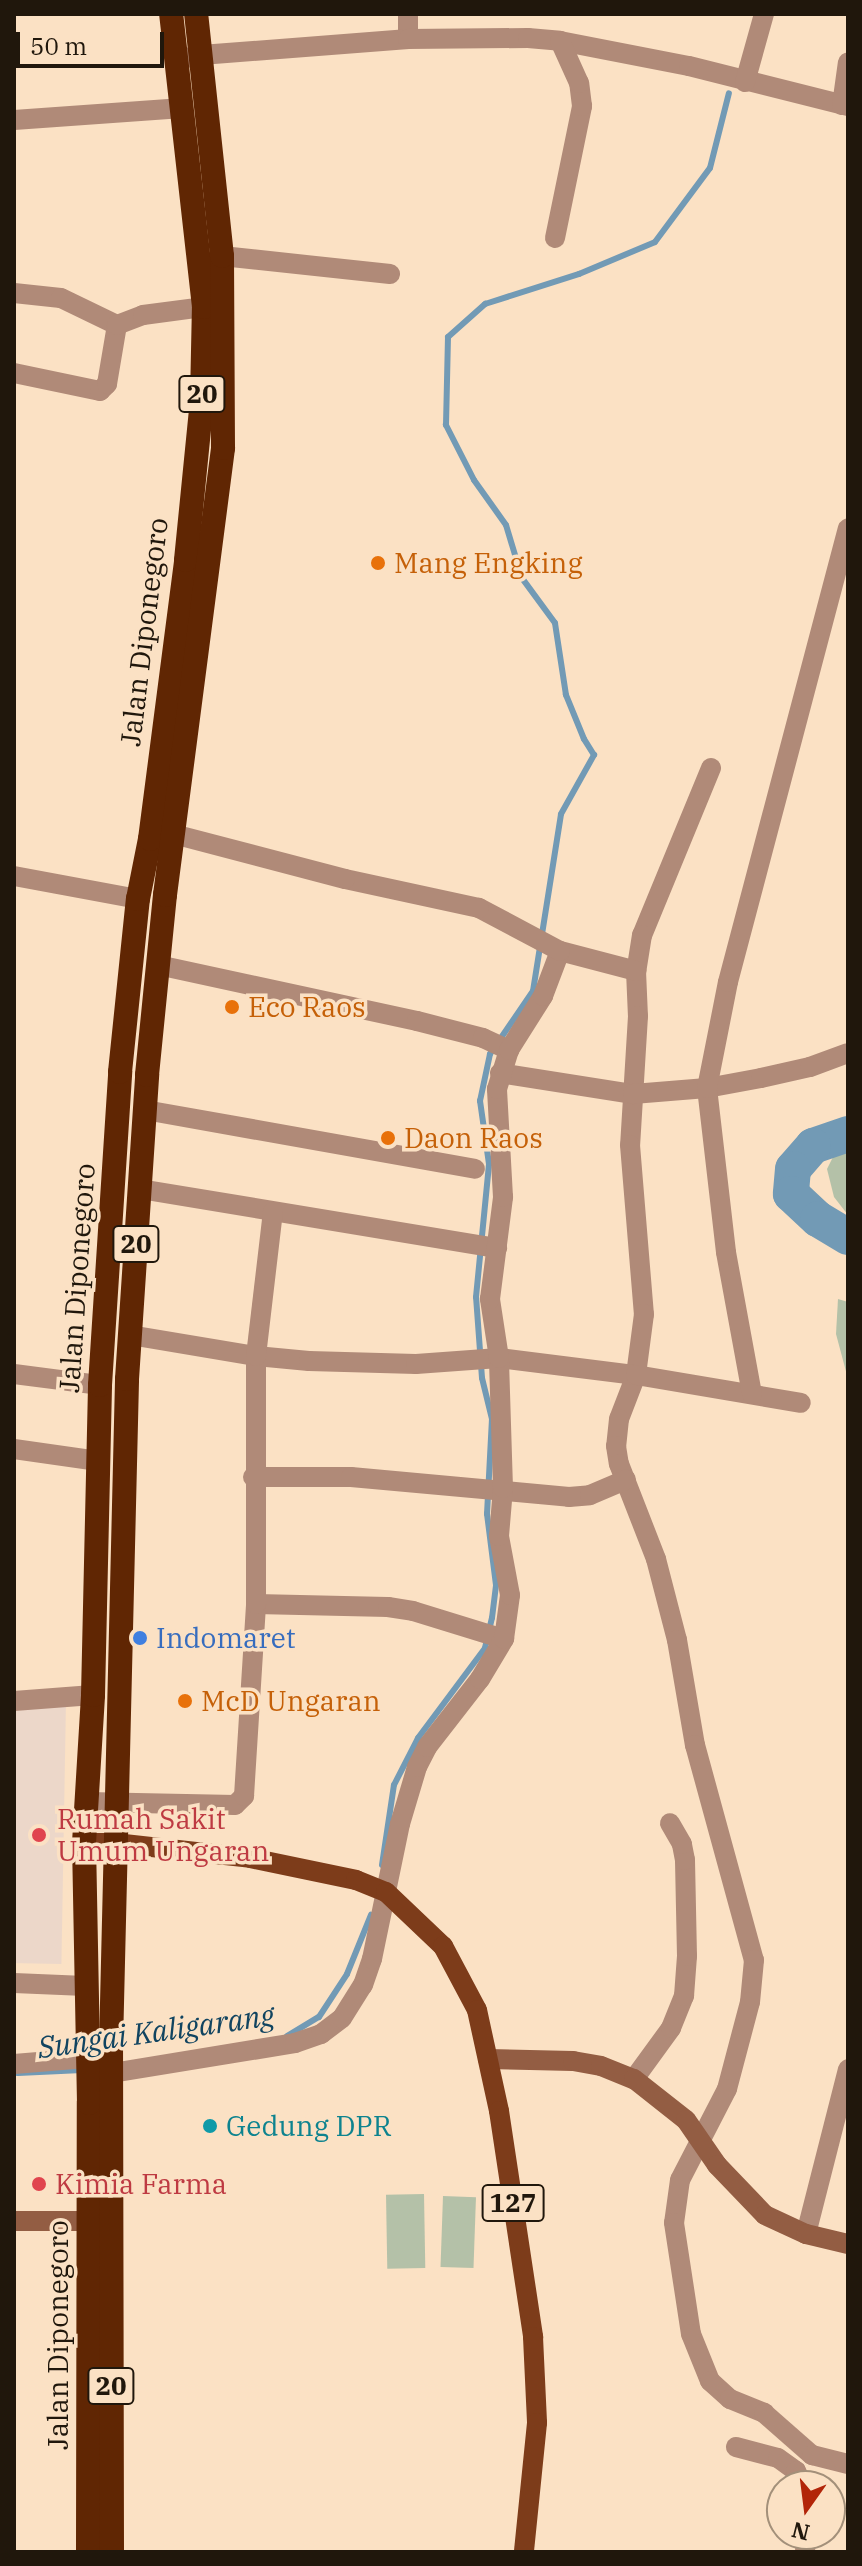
<!DOCTYPE html>
<html>
<head>
<meta charset="utf-8">
<style>
	body { margin:0 }
	#map { position:relative; width:862px; height:2566px; overflow:hidden; background:#fbe1c4; font-family:"IBM Plex Serif",serif }
	div>[style] { position:absolute }
	[style*='--x'] { left:calc(var(--x)*1px); top:calc(var(--y)*1px); width:calc(var(--w)*1px); rotate:calc(var(--a)*1deg) }
	.medical>* { inset:0; background:#ecd7c9; transform-origin:0 0 }
	.green>* { inset:0; background:#b4c1a8; transform-origin:0 0 }
	.stream>* { height:6px; margin:-3px; padding:0 3px; transform-origin:3px; border-radius:3px; background:#729ab5 }
	.river>* { height:36px; margin:-18px; padding:0 18px; transform-origin:18px; border-radius:18px; background:#729ab5 }
	.street>* { height:20px; margin:-10px; padding:0 10px; transform-origin:10px; border-radius:10px; background:#b08a78 }
	.secondary>* { height:20px; margin:-10px; padding:0 10px; transform-origin:10px; border-radius:10px; background:#935d43 }
	.primary>* { height:20px; margin:-10px; padding:0 10px; transform-origin:10px; border-radius:10px; background:#7d3c1a }
	.highway>* { height:24px; margin:-12px; padding:0 12px; transform-origin:12px; border-radius:12px; background:#602603 }
	.dots>* { width:22px; height:22px; translate:-50% -50%; box-sizing:border-box; border:4px solid #fbe1c4; border-radius:50% }
	span { translate:-50% -50%; white-space:nowrap; text-align:center; line-height:1.15; -webkit-text-stroke:7px #fbe1c4; paint-order:stroke }
	.shield-label span { padding:2px 6px; background:#fbe1c4; border:2px solid; border-radius:6px; -webkit-text-stroke-width:0 }
	.shield-label { font-size:26px; color:#20170c; font-weight:700 }
	.food-label { font-size:28px; color:#c56008 }
	.left { translate:0 -50%; text-align:left }
	.street-label { font-size:28px; color:#20170c }
	.shop-label { font-size:28px; color:#366cbe }
	.health-label { font-size:28px; color:#be3a42 }
	.culture-label { font-size:28px; color:#0d838f }
	.water-label { font-size:30px; color:#114460; font-style:italic }
	.frame { position:absolute; inset:0; border:16px solid #20170c; pointer-events:none }
	.north { position:absolute; left:766px; top:2470px; width:80px; height:80px; box-sizing:border-box; background:#fbe1c4; border:2px solid #a3907a; border-radius:50%; rotate:194deg; font-size:22px; font-weight:700; line-height:32px; text-align:center; color:#20170c }
	.north::after { content:''; display:block; margin:auto; width:28px; height:36px; background:#b22509; clip-path:polygon(50% 0,100% 100%,50% 72%,0 100%) }
	.scale { position:absolute; left:16px; top:32px; width:148px; height:36px; box-sizing:border-box; border:4px solid #20170c; border-top:0; padding-left:10px; font-size:24px; line-height:28px; white-space:nowrap; color:#20170c; -webkit-text-stroke:6px #fbe1c4; paint-order:stroke }
</style>
</head>
<body>
<div id="map">
	<div class="medical">
		<i style="left:66px;top:1701px;width:263px;height:52px;rotate:91deg"></i>
	</div>
	<div class="green">
		<i style="clip-path:polygon(848px 1146px,848px 1215px,834px 1197px,827px 1169px,835px 1153px)"></i>
		<i style="clip-path:polygon(838px 1299px,848px 1302px,848px 1379px,836px 1334px)"></i>
		<i style="left:424px;top:2194px;width:74px;height:38px;rotate:89deg"></i>
		<i style="left:443px;top:2196px;width:33px;height:71px;rotate:2deg"></i>
	</div>
	<div class="stream">
		<i style="--x:382;--y:1865;--w:81;--a:-81.5"></i>
		<i style="--x:394;--y:1785;--w:53;--a:-62.9"></i>
		<i style="--x:418;--y:1738;--w:112;--a:-53.3"></i>
		<i style="--x:485;--y:1648;--w:31;--a:-77"></i>
		<i style="--x:492;--y:1618;--w:33;--a:-83"></i>
		<i style="--x:496;--y:1585;--w:72;--a:-97.2"></i>
		<i style="--x:487;--y:1514;--w:95;--a:-87"></i>
		<i style="--x:492;--y:1419;--w:42;--a:-103.7"></i>
		<i style="--x:482;--y:1378;--w:81;--a:-94.2"></i>
		<i style="--x:476;--y:1297;--w:134;--a:-84.4"></i>
		<i style="--x:489;--y:1164;--w:64;--a:-98.1"></i>
		<i style="--x:480;--y:1101;--w:48;--a:-78"></i>
		<i style="--x:490;--y:1054;--w:76;--a:-55.7"></i>
		<i style="--x:533;--y:991;--w:179;--a:-81"></i>
		<i style="--x:561;--y:814;--w:68;--a:-60.8"></i>
		<i style="--x:594;--y:755;--w:19;--a:-122"></i>
		<i style="--x:584;--y:739;--w:48;--a:-112.2"></i>
		<i style="--x:566;--y:695;--w:73;--a:-98.7"></i>
		<i style="--x:555;--y:623;--w:56;--a:-126.3"></i>
		<i style="--x:522;--y:578;--w:55;--a:-106.8"></i>
		<i style="--x:506;--y:525;--w:55;--a:-125.4"></i>
		<i style="--x:474;--y:480;--w:62;--a:-117"></i>
		<i style="--x:446;--y:425;--w:88;--a:-88.7"></i>
		<i style="--x:448;--y:337;--w:50;--a:-41.7"></i>
		<i style="--x:485;--y:304;--w:99;--a:-17.7"></i>
		<i style="--x:579;--y:274;--w:82;--a:-22.8"></i>
		<i style="--x:655;--y:242;--w:92;--a:-53.4"></i>
		<i style="--x:710;--y:168;--w:77;--a:-75.8"></i>
		<i style="--x:287;--y:2036;--w:37;--a:-31"></i>
		<i style="--x:319;--y:2017;--w:51;--a:-56.9"></i>
		<i style="--x:347;--y:1974;--w:64;--a:-67.9"></i>
		<i style="--x:18;--y:2073;--w:64;--a:-2.7"></i>
	</div>
	<div class="river">
		<i style="--x:848;--y:1134;--w:37;--a:161"></i>
		<i style="--x:813;--y:1146;--w:30;--a:131"></i>
		<i style="--x:793;--y:1169;--w:25;--a:95"></i>
		<i style="--x:791;--y:1194;--w:37;--a:43"></i>
		<i style="--x:818;--y:1219;--w:35;--a:31"></i>
	</div>
	<div class="street">
		<i style="--x:408;--y:39;--w:25;--a:-90"></i>
		<i style="--x:177;--y:60;--w:25;--a:-12"></i>
		<i style="--x:201;--y:55;--w:208;--a:-4.4"></i>
		<i style="--x:408;--y:39;--w:120;--a:-0.5"></i>
		<i style="--x:528;--y:38;--w:32;--a:5"></i>
		<i style="--x:560;--y:41;--w:131;--a:11"></i>
		<i style="--x:689;--y:66;--w:164;--a:14.1"></i>
		<i style="--x:745;--y:82;--w:71;--a:-74.4"></i>
		<i style="--x:842;--y:105;--w:43;--a:-82.1"></i>
		<i style="--x:14;--y:120;--w:169;--a:-4.1"></i>
		<i style="--x:555;--y:238;--w:135;--a:-78.4"></i>
		<i style="--x:582;--y:106;--w:23;--a:-97"></i>
		<i style="--x:579;--y:83;--w:46;--a:-114.3"></i>
		<i style="--x:222;--y:256;--w:169;--a:6.1"></i>
		<i style="--x:14;--y:293;--w:47;--a:6.1"></i>
		<i style="--x:61;--y:298;--w:62;--a:25.7"></i>
		<i style="--x:14;--y:373;--w:88;--a:11.8"></i>
		<i style="--x:100;--y:391;--w:10;--a:-45"></i>
		<i style="--x:107;--y:384;--w:60;--a:-80.4"></i>
		<i style="--x:117;--y:325;--w:28;--a:-21"></i>
		<i style="--x:143;--y:315;--w:62;--a:-7.5"></i>
		<i style="--x:711;--y:768;--w:181;--a:112.4"></i>
		<i style="--x:642;--y:935;--w:36;--a:99"></i>
		<i style="--x:636;--y:971;--w:45;--a:87.5"></i>
		<i style="--x:638;--y:1016;--w:129;--a:93.5"></i>
		<i style="--x:630;--y:1145;--w:170;--a:85.3"></i>
		<i style="--x:644;--y:1314;--w:62;--a:97.5"></i>
		<i style="--x:636;--y:1375;--w:47;--a:111.1"></i>
		<i style="--x:619;--y:1419;--w:27;--a:96"></i>
		<i style="--x:616;--y:1446;--w:18;--a:81"></i>
		<i style="--x:619;--y:1464;--w:102;--a:68.7"></i>
		<i style="--x:656;--y:1559;--w:84;--a:75.5"></i>
		<i style="--x:677;--y:1640;--w:107;--a:80.3"></i>
		<i style="--x:695;--y:1745;--w:223;--a:74.7"></i>
		<i style="--x:754;--y:1960;--w:42;--a:95.4"></i>
		<i style="--x:750;--y:2002;--w:90;--a:104.8"></i>
		<i style="--x:727;--y:2089;--w:102;--a:117.3"></i>
		<i style="--x:680;--y:2180;--w:43;--a:97.9"></i>
		<i style="--x:674;--y:2223;--w:112;--a:81.3"></i>
		<i style="--x:691;--y:2334;--w:51;--a:68"></i>
		<i style="--x:710;--y:2381;--w:27;--a:42"></i>
		<i style="--x:730;--y:2399;--w:37;--a:22"></i>
		<i style="--x:764;--y:2413;--w:64;--a:41.2"></i>
		<i style="--x:812;--y:2455;--w:37;--a:14"></i>
		<i style="--x:14;--y:876;--w:126;--a:10.5"></i>
		<i style="--x:560;--y:951;--w:79;--a:14.7"></i>
		<i style="--x:158;--y:965;--w:265;--a:12.2"></i>
		<i style="--x:417;--y:1021;--w:68;--a:14.4"></i>
		<i style="--x:483;--y:1038;--w:29;--a:25"></i>
		<i style="--x:500;--y:1073;--w:135;--a:9"></i>
		<i style="--x:633;--y:1094;--w:74;--a:-4.6"></i>
		<i style="--x:707;--y:1088;--w:55;--a:-10.5"></i>
		<i style="--x:761;--y:1078;--w:50;--a:-12.7"></i>
		<i style="--x:810;--y:1067;--w:40;--a:-20.2"></i>
		<i style="--x:145;--y:1110;--w:335;--a:10.1"></i>
		<i style="--x:140;--y:1189;--w:362;--a:9.4"></i>
		<i style="--x:130;--y:1335;--w:128;--a:9.5"></i>
		<i style="--x:256;--y:1356;--w:53;--a:5.4"></i>
		<i style="--x:309;--y:1361;--w:107;--a:1.6"></i>
		<i style="--x:416;--y:1364;--w:83;--a:-4.1"></i>
		<i style="--x:499;--y:1358;--w:138;--a:7.1"></i>
		<i style="--x:636;--y:1375;--w:167;--a:9.6"></i>
		<i style="--x:14;--y:1374;--w:87;--a:7.3"></i>
		<i style="--x:752;--y:1394;--w:144;--a:-100.4"></i>
		<i style="--x:726;--y:1252;--w:165;--a:-96.6"></i>
		<i style="--x:707;--y:1088;--w:108;--a:-78.8"></i>
		<i style="--x:728;--y:982;--w:469;--a:-75.2"></i>
		<i style="--x:14;--y:1449;--w:85;--a:8.1"></i>
		<i style="--x:253;--y:1477;--w:98;--a:0"></i>
		<i style="--x:351;--y:1477;--w:219;--a:5.2"></i>
		<i style="--x:569;--y:1497;--w:21;--a:-5"></i>
		<i style="--x:590;--y:1495;--w:39;--a:-23"></i>
		<i style="--x:256;--y:1604;--w:132;--a:1.3"></i>
		<i style="--x:388;--y:1607;--w:25;--a:9"></i>
		<i style="--x:413;--y:1611;--w:95;--a:17.1"></i>
		<i style="--x:14;--y:1701;--w:79;--a:-4.3"></i>
		<i style="--x:87;--y:1802;--w:148;--a:1.2"></i>
		<i style="--x:235;--y:1805;--w:13;--a:-45"></i>
		<i style="--x:244;--y:1796;--w:192;--a:-86.4"></i>
		<i style="--x:256;--y:1604;--w:248;--a:-90"></i>
		<i style="--x:256;--y:1356;--w:145;--a:-83.3"></i>
		<i style="--x:14;--y:1983;--w:71;--a:2.4"></i>
		<i style="--x:14;--y:2064;--w:73;--a:-4.7"></i>
		<i style="--x:112;--y:2073;--w:185;--a:-9.3"></i>
		<i style="--x:295;--y:2043;--w:28;--a:-19"></i>
		<i style="--x:321;--y:2034;--w:26;--a:-37"></i>
		<i style="--x:342;--y:2018;--w:39;--a:-58"></i>
		<i style="--x:363;--y:1985;--w:28;--a:-71"></i>
		<i style="--x:372;--y:1959;--w:138;--a:-78.3"></i>
		<i style="--x:400;--y:1824;--w:59;--a:-73.4"></i>
		<i style="--x:417;--y:1767;--w:22;--a:-63"></i>
		<i style="--x:427;--y:1747;--w:86;--a:-52.1"></i>
		<i style="--x:480;--y:1679;--w:47;--a:-59"></i>
		<i style="--x:504;--y:1639;--w:44;--a:-82.2"></i>
		<i style="--x:510;--y:1595;--w:60;--a:-100.6"></i>
		<i style="--x:499;--y:1536;--w:48;--a:-85.2"></i>
		<i style="--x:503;--y:1488;--w:130;--a:-91.8"></i>
		<i style="--x:499;--y:1358;--w:60;--a:-98.7"></i>
		<i style="--x:490;--y:1299;--w:103;--a:-82.7"></i>
		<i style="--x:503;--y:1197;--w:108;--a:-93.2"></i>
		<i style="--x:497;--y:1089;--w:41;--a:-72.9"></i>
		<i style="--x:509;--y:1050;--w:64;--a:-57.8"></i>
		<i style="--x:543;--y:996;--w:48;--a:-69.3"></i>
		<i style="--x:560;--y:951;--w:92;--a:-152"></i>
		<i style="--x:479;--y:908;--w:137;--a:-167.8"></i>
		<i style="--x:345;--y:879;--w:177;--a:-165.3"></i>
		<i style="--x:634;--y:2079;--w:63;--a:-54"></i>
		<i style="--x:671;--y:2028;--w:35;--a:-68"></i>
		<i style="--x:684;--y:1996;--w:40;--a:-85.7"></i>
		<i style="--x:687;--y:1956;--w:96;--a:-91.2"></i>
		<i style="--x:685;--y:1860;--w:16;--a:-101"></i>
		<i style="--x:682;--y:1844;--w:24;--a:-120"></i>
		<i style="--x:806;--y:2234;--w:170;--a:-75.7"></i>
		<i style="--x:736;--y:2447;--w:43;--a:14.7"></i>
		<i style="--x:778;--y:2458;--w:22;--a:36"></i>
		<i style="--x:796;--y:2471;--w:17;--a:65"></i>
		<i style="--x:805;--y:2552;--w:18;--a:-87"></i>
	</div>
	<div class="secondary">
		<i style="--x:488;--y:2059;--w:85;--a:1.3"></i>
		<i style="--x:573;--y:2061;--w:28;--a:10"></i>
		<i style="--x:601;--y:2066;--w:35;--a:22"></i>
		<i style="--x:634;--y:2079;--w:66;--a:38.3"></i>
		<i style="--x:686;--y:2120;--w:55;--a:55.4"></i>
		<i style="--x:717;--y:2165;--w:69;--a:46.2"></i>
		<i style="--x:765;--y:2215;--w:45;--a:24.9"></i>
		<i style="--x:806;--y:2234;--w:43;--a:13.4"></i>
		<i style="--x:14;--y:2221;--w:88;--a:0"></i>
	</div>
	<div class="primary">
		<i style="--x:84;--y:1843;--w:31;--a:0"></i>
		<i style="--x:115;--y:1843;--w:136;--a:6.3"></i>
		<i style="--x:250;--y:1858;--w:108;--a:11.7"></i>
		<i style="--x:356;--y:1880;--w:32;--a:22"></i>
		<i style="--x:386;--y:1892;--w:79;--a:43.5"></i>
		<i style="--x:443;--y:1946;--w:72;--a:62"></i>
		<i style="--x:477;--y:2010;--w:103;--a:77.7"></i>
		<i style="--x:499;--y:2111;--w:229;--a:81.4"></i>
		<i style="--x:533;--y:2337;--w:86;--a:87.3"></i>
		<i style="--x:537;--y:2423;--w:130;--a:95.8"></i>
	</div>
	<div class="highway">
		<i style="--x:88;--y:2552;--w:449;--a:-89.9"></i>
		<i style="--x:89;--y:2103;--w:260;--a:-91.1"></i>
		<i style="--x:84;--y:1843;--w:148;--a:-86.5"></i>
		<i style="--x:93;--y:1695;--w:310;--a:-88.7"></i>
		<i style="--x:100;--y:1385;--w:314;--a:-86.3"></i>
		<i style="--x:120;--y:1072;--w:174;--a:-84.1"></i>
		<i style="--x:138;--y:899;--w:61;--a:-78.7"></i>
		<i style="--x:150;--y:839;--w:281;--a:-82.6"></i>
		<i style="--x:186;--y:560;--w:162;--a:-84.3"></i>
		<i style="--x:202;--y:399;--w:92;--a:-88.8"></i>
		<i style="--x:204;--y:307;--w:295;--a:-96.4"></i>
		<i style="--x:112;--y:2552;--w:507;--a:-90.11"></i>
		<i style="--x:111;--y:2045;--w:666;--a:-88.62"></i>
		<i style="--x:127;--y:1379;--w:305;--a:-86.2"></i>
		<i style="--x:147;--y:1075;--w:181;--a:-84.3"></i>
		<i style="--x:165;--y:895;--w:451;--a:-82.6"></i>
		<i style="--x:223;--y:448;--w:192;--a:-90.3"></i>
		<i style="--x:222;--y:256;--w:243;--a:-96.1"></i>
	</div>
	<div class="dots">
		<i style="left:378px;top:563px;background:#e8710a"></i>
		<i style="left:232px;top:1007px;background:#e8710a"></i>
		<i style="left:388px;top:1138px;background:#e8710a"></i>
		<i style="left:140px;top:1638px;background:#3f7fe0"></i>
		<i style="left:185px;top:1701px;background:#e8710a"></i>
		<i style="left:39px;top:1835px;background:#e0444e"></i>
		<i style="left:210px;top:2126px;background:#0f9aa8"></i>
		<i style="left:39px;top:2184px;background:#e0444e"></i>
	</div>
	<div class="shield-label">
		<span style="left:202px;top:394px">20</span>
		<span style="left:136px;top:1244px">20</span>
		<span style="left:513px;top:2203px">127</span>
		<span style="left:111px;top:2386px">20</span>
	</div>
	<div class="food-label">
		<span class="left" style="left:394px;top:563px">Mang Engking</span>
		<span class="left" style="left:248px;top:1007px">Eco Raos</span>
		<span class="left" style="left:404px;top:1138px">Daon Raos</span>
		<span class="left" style="left:201px;top:1701px">McD Ungaran</span>
	</div>
	<div class="street-label">
		<span style="left:144px;top:632px;rotate:-83deg">Jalan Diponegoro</span>
		<span style="left:77px;top:1278px;rotate:-86deg">Jalan Diponegoro</span>
		<span style="left:58px;top:2335px;rotate:-90deg">Jalan Diponegoro</span>
	</div>
	<div class="shop-label">
		<span class="left" style="left:156px;top:1638px">Indomaret</span>
	</div>
	<div class="health-label">
		<span class="left" style="left:57px;top:1835px">Rumah Sakit<br>Umum Ungaran</span>
		<span class="left" style="left:55px;top:2184px">Kimia Farma</span>
	</div>
	<div class="culture-label">
		<span class="left" style="left:226px;top:2126px">Gedung DPR</span>
	</div>
	<div class="water-label">
		<span style="left:156px;top:2031px;rotate:-8deg">Sungai Kaligarang</span>
	</div>
	<div class="frame"></div>
	<div class="north">N</div>
	<div class="scale">50 m</div>
</div>
</body>
</html>
